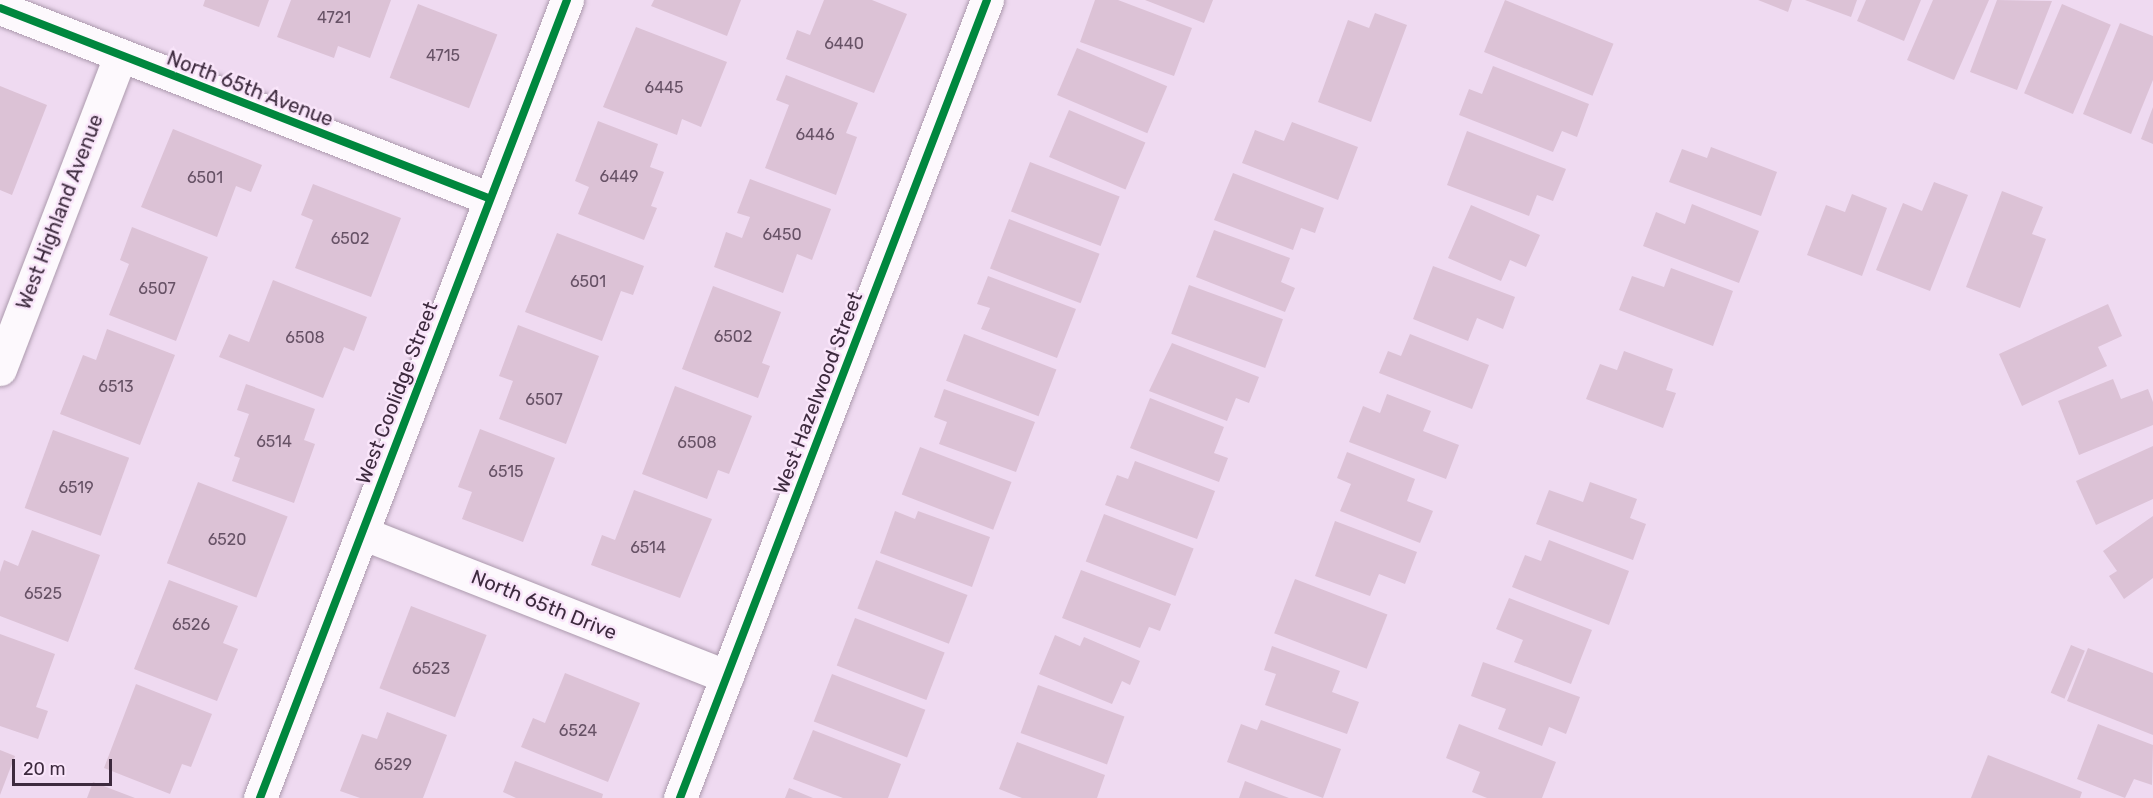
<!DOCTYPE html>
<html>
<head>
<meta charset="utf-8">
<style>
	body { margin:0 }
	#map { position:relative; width:2153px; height:798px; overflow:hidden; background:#efdaf1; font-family:Rubik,sans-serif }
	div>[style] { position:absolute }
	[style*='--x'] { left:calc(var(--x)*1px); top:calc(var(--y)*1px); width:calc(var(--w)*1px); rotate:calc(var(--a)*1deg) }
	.building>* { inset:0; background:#dcc2d6; transform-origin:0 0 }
	.roads { filter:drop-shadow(0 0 2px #ac9aad) drop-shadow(0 0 2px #ac9aad) }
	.minor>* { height:33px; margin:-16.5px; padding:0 16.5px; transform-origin:16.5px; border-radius:16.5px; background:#fdf9fd }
	.cycleway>* { height:8px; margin:-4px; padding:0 4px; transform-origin:4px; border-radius:4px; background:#00873e }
	span { translate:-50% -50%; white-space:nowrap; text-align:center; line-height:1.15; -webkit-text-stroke:5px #f9e5fa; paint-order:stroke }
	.number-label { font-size:16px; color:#675266 }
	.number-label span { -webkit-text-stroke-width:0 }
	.street-label { font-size:20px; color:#3d2a3e }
	.scale { position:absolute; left:12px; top:759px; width:100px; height:27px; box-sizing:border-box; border:3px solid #3d2a3e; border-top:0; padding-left:8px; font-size:18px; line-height:21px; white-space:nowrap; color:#3d2a3e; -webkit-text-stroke:4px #f9e5fa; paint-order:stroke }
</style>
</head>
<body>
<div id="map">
	<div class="building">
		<i style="clip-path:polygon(205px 0,269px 0,259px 27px,203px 6px)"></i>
		<i style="clip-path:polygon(291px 0,391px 0,370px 58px,338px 46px,334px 58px,277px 37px)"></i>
		<i style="clip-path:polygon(654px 0,741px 0,727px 36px,651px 6px)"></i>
		<i style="clip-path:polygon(824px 0,872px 0,907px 14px,874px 93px,786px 59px,797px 30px,810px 35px)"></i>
		<i style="clip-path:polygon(1095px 0,1118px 0,1192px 28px,1174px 76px,1080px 42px)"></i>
		<i style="clip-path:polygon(1145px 0,1213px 0,1204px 23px)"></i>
		<i style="left:1505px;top:0;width:117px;height:56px;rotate:22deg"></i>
		<i style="clip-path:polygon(1758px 0,1792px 0,1788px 12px)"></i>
		<i style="clip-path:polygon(1805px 0,1857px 0,1851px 17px)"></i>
		<i style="clip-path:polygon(1866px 0,1921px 0,1904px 41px,1857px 21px)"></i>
		<i style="clip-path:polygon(1933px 0,1989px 0,1954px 80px,1907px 60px)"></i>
		<i style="clip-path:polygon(1997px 0,2052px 1px,2017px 90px,1970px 72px)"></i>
		<i style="left:418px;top:4px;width:85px;height:79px;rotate:21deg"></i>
		<i style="left:2062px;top:4px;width:53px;height:97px;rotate:23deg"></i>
		<i style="clip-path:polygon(1375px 13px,1407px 25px,1371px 122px,1318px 102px,1348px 20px,1369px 28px)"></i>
		<i style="clip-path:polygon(2120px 23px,2153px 36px,2153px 80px,2131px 134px,2083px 114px)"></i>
		<i style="clip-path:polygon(636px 27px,727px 62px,701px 127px,682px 119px,677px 135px,603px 107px)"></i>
		<i style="left:1077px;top:48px;width:98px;height:51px;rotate:23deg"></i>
		<i style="clip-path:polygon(1493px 66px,1589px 104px,1577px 137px,1562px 131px,1553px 152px,1459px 115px,1469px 89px,1482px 94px)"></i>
		<i style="clip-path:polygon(786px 75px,858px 103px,846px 133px,857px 137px,836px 195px,765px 168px,789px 105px,776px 100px)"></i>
		<i style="clip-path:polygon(0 86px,47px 105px,12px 195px,0 190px)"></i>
		<i style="clip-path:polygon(2153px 107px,2153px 144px,2141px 139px)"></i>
		<i style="left:1069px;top:110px;width:83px;height:51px;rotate:23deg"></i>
		<i style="clip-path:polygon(598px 121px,658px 144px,650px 167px,664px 172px,651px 206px,657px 208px,644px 240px,578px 214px,589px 187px,575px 181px)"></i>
		<i style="clip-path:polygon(1292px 122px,1358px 147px,1338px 200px,1242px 163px,1255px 130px,1284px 141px)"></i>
		<i style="clip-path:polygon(173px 129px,262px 165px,251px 192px,236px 186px,217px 237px,141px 207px)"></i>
		<i style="clip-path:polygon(1467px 131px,1566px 169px,1553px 201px,1537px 195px,1529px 216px,1447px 185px)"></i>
		<i style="clip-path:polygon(1711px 147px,1777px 172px,1761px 216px,1669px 182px,1682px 149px,1707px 158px)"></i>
		<i style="left:1030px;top:162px;width:96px;height:53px;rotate:21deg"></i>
		<i style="clip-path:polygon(1233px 173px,1324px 208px,1315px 233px,1301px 228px,1293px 250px,1214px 220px)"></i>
		<i style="clip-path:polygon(750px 179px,831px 209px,812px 260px,797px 254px,783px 293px,714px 267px,726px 232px,742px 238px,750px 217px,737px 213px)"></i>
		<i style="clip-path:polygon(1934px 182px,1968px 195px,1930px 291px,1876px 270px,1903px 203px,1922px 211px)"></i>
		<i style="clip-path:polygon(313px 184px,401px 218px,371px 297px,295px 268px,313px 220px,301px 215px)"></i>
		<i style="clip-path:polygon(2002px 191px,2043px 207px,2032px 234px,2046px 239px,2020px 308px,1966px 287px)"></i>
		<i style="clip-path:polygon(1852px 194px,1887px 208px,1862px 276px,1807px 255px,1826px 205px,1845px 212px)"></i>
		<i style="clip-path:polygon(1692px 204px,1759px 231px,1739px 283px,1643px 246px,1656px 212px,1685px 224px)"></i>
		<i style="clip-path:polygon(1471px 205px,1540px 235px,1526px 267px,1510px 260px,1501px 281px,1448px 258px)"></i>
		<i style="left:1009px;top:219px;width:97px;height:53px;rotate:21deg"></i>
		<i style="clip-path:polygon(132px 227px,208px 257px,176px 341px,109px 315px,129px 264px,120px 260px)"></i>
		<i style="clip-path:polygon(1214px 230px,1290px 258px,1281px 282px,1295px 288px,1285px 312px,1196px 277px)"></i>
		<i style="clip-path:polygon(557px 233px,644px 266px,633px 295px,621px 291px,602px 341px,525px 312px)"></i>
		<i style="clip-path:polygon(1433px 266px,1515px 297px,1503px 329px,1477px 318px,1468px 341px,1413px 319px)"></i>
		<i style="clip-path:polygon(1671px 268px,1733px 291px,1713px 346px,1619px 310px,1632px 276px,1664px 287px)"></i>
		<i style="clip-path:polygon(988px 276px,1076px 309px,1057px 358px,981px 329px,990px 308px,977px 304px)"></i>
		<i style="clip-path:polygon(273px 280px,367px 317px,354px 351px,344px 347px,323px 398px,219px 357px,229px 334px,249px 342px)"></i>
		<i style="left:1189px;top:285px;width:100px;height:52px;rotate:20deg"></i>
		<i style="clip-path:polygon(713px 286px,781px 312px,762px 363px,770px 366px,758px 398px,682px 369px)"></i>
		<i style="clip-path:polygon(2108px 304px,2122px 336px,2098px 347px,2107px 366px,2022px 406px,1999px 354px)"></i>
		<i style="clip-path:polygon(518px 325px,599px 356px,566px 444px,499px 419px,513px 381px,499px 376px)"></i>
		<i style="clip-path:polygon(107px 329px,175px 355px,140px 445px,60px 414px,83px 355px,96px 360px)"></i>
		<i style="left:964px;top:334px;width:99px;height:50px;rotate:21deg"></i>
		<i style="clip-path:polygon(1410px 334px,1489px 365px,1472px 409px,1379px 373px,1388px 351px,1401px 356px)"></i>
		<i style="clip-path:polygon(1172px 343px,1259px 377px,1249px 403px,1236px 398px,1227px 421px,1149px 391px)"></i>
		<i style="clip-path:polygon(1624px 351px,1673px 369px,1666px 390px,1676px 393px,1663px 428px,1586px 399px,1600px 364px,1617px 370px)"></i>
		<i style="clip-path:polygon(2113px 379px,2121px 399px,2148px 389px,2153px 402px,2153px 425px,2079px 455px,2058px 401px)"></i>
		<i style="clip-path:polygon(246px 384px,315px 409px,304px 440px,315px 444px,294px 503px,232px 481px,240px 458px,234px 456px,249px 414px,237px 410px)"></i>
		<i style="clip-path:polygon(675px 386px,752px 416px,729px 474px,718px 470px,707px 499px,642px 474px)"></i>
		<i style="clip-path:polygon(944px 389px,1035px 422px,1016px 472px,939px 444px,947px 422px,934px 417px)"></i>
		<i style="clip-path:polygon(1387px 394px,1431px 411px,1423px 431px,1459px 445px,1446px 479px,1349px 442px,1363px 406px,1380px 413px)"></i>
		<i style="clip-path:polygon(1150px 398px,1224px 427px,1214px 453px,1228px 458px,1219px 482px,1130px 448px)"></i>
		<i style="clip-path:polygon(480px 429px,555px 458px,523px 542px,462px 519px,472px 492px,458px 487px)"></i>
		<i style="left:53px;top:430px;width:81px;height:83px;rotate:20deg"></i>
		<i style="clip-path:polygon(2153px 446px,2153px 499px,2096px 525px,2076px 481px)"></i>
		<i style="left:920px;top:447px;width:98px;height:51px;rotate:21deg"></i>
		<i style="clip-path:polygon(1347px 452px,1415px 479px,1407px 501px,1433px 511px,1420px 543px,1340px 511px,1351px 484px,1337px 478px)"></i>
		<i style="clip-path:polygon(1135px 461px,1215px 491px,1197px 539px,1105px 505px,1117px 475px,1128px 479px)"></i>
		<i style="left:198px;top:482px;width:96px;height:87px;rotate:21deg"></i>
		<i style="clip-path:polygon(1590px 482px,1637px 499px,1630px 518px,1646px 524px,1633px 560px,1536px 524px,1549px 490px,1583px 502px)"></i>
		<i style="clip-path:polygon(634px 490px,712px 519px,680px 598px,591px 565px,602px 535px,615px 540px)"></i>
		<i style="clip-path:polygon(895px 511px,915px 519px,918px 511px,990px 537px,972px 587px,880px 553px)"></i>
		<i style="left:1104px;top:514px;width:96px;height:51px;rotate:21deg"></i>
		<i style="clip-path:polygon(2153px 516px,2153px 578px,2124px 599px,2109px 576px,2117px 571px,2103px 551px)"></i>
		<i style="clip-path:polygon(1335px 521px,1417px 552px,1405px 584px,1379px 574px,1370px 596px,1315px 576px)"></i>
		<i style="clip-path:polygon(32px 530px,100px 555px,68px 642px,0 616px,0 572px,4px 560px,18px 566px)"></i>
		<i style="clip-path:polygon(1549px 540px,1629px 571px,1609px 625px,1512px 587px,1525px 555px,1541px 561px)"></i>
		<i style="left:876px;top:560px;width:98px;height:52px;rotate:21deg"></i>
		<i style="clip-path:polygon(1081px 570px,1171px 604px,1160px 631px,1149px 627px,1140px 648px,1062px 618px)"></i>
		<i style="left:1295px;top:579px;width:99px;height:58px;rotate:21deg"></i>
		<i style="clip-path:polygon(169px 580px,238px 606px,223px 643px,238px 649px,217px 701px,134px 669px)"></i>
		<i style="clip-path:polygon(1509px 598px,1592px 630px,1571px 684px,1514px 662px,1523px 640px,1496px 629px)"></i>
		<i style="left:411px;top:606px;width:81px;height:88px;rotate:21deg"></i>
		<i style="left:855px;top:618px;width:96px;height:51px;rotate:21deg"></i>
		<i style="clip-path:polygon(0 634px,55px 654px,36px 707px,48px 711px,38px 739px,0 726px)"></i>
		<i style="clip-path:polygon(1055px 635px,1080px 646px,1084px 637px,1140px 661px,1130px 685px,1122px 681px,1112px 704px,1039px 674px)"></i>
		<i style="left:2071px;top:645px;width:15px;height:52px;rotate:23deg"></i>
		<i style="clip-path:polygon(1272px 646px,1340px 671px,1332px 692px,1359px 702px,1347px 734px,1265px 705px,1276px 674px,1264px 670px)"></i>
		<i style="clip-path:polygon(2088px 648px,2153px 673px,2153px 735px,2067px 701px)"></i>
		<i style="clip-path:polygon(1483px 662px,1580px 697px,1566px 734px,1549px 727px,1542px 746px,1498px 729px,1506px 709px,1471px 696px)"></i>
		<i style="clip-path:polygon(565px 673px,640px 703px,608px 782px,521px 747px,533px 718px,545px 723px)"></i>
		<i style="left:832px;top:674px;width:100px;height:51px;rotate:21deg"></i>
		<i style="clip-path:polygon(136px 684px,212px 714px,191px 767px,182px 764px,170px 794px,104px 768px)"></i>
		<i style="left:1038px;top:685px;width:92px;height:51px;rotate:20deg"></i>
		<i style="clip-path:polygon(387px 712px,447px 735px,423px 798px,360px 798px,340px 791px,362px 734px,377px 739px)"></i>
		<i style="clip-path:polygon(1261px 720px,1341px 749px,1323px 798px,1227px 762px,1241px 724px,1257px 730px)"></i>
		<i style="clip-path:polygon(1459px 724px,1556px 762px,1542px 798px,1487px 798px,1472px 792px,1480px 772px,1446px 758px)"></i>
		<i style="clip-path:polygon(2098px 724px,2153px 745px,2152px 785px,2134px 779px,2125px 798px,2077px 779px)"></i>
		<i style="clip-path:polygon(813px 730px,901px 764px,888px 798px,843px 798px,793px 779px)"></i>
		<i style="clip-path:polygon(1017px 742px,1105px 775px,1097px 798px,1022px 798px,999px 789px)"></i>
		<i style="clip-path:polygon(0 750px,15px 756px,0 795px)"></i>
		<i style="clip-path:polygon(1988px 755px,2082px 792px,2080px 798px,1971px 798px)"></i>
		<i style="clip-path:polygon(515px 761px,603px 794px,602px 798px,516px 798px,503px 792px)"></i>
		<i style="clip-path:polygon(1245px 781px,1289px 798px,1239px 798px)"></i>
		<i style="clip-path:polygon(93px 782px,135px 798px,87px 798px)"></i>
		<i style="clip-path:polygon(789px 788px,813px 798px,785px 798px)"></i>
	</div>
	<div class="roads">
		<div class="minor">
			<i style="--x:0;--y:8;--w:524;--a:21.27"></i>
			<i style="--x:0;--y:369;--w:335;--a:-69"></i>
			<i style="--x:362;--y:533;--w:392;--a:21.5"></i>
			<i style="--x:260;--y:798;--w:855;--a:-68.96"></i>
			<i style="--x:680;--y:798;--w:855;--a:-68.96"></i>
		</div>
	</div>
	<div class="cycleway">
		<i style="--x:0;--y:8;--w:524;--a:21.27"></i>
		<i style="--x:260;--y:798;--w:855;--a:-68.96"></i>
		<i style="--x:680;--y:798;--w:855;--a:-68.96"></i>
	</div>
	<div class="number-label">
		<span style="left:334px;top:18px">4721</span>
		<span style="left:844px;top:44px">6440</span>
		<span style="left:443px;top:56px">4715</span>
		<span style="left:664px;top:88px">6445</span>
		<span style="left:815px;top:135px">6446</span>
		<span style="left:619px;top:177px">6449</span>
		<span style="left:205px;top:178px">6501</span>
		<span style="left:782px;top:235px">6450</span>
		<span style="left:350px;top:239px">6502</span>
		<span style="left:588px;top:282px">6501</span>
		<span style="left:157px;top:289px">6507</span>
		<span style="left:733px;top:337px">6502</span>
		<span style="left:305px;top:338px">6508</span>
		<span style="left:116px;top:387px">6513</span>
		<span style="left:544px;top:400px">6507</span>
		<span style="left:274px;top:442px">6514</span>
		<span style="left:697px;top:443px">6508</span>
		<span style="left:506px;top:472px">6515</span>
		<span style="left:76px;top:488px">6519</span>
		<span style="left:227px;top:540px">6520</span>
		<span style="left:648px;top:548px">6514</span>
		<span style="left:43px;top:594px">6525</span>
		<span style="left:191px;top:625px">6526</span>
		<span style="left:431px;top:669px">6523</span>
		<span style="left:578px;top:731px">6524</span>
		<span style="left:393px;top:765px">6529</span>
	</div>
	<div class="street-label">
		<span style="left:250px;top:89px;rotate:21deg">North 65th Avenue</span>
		<span style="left:60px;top:212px;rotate:-69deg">West Highland Avenue</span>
		<span style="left:397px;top:393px;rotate:-69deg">West Coolidge Street</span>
		<span style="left:818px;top:393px;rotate:-69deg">West Hazelwood Street</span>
		<span style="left:544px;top:605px;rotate:22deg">North 65th Drive</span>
	</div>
	<div class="scale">20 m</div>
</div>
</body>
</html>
